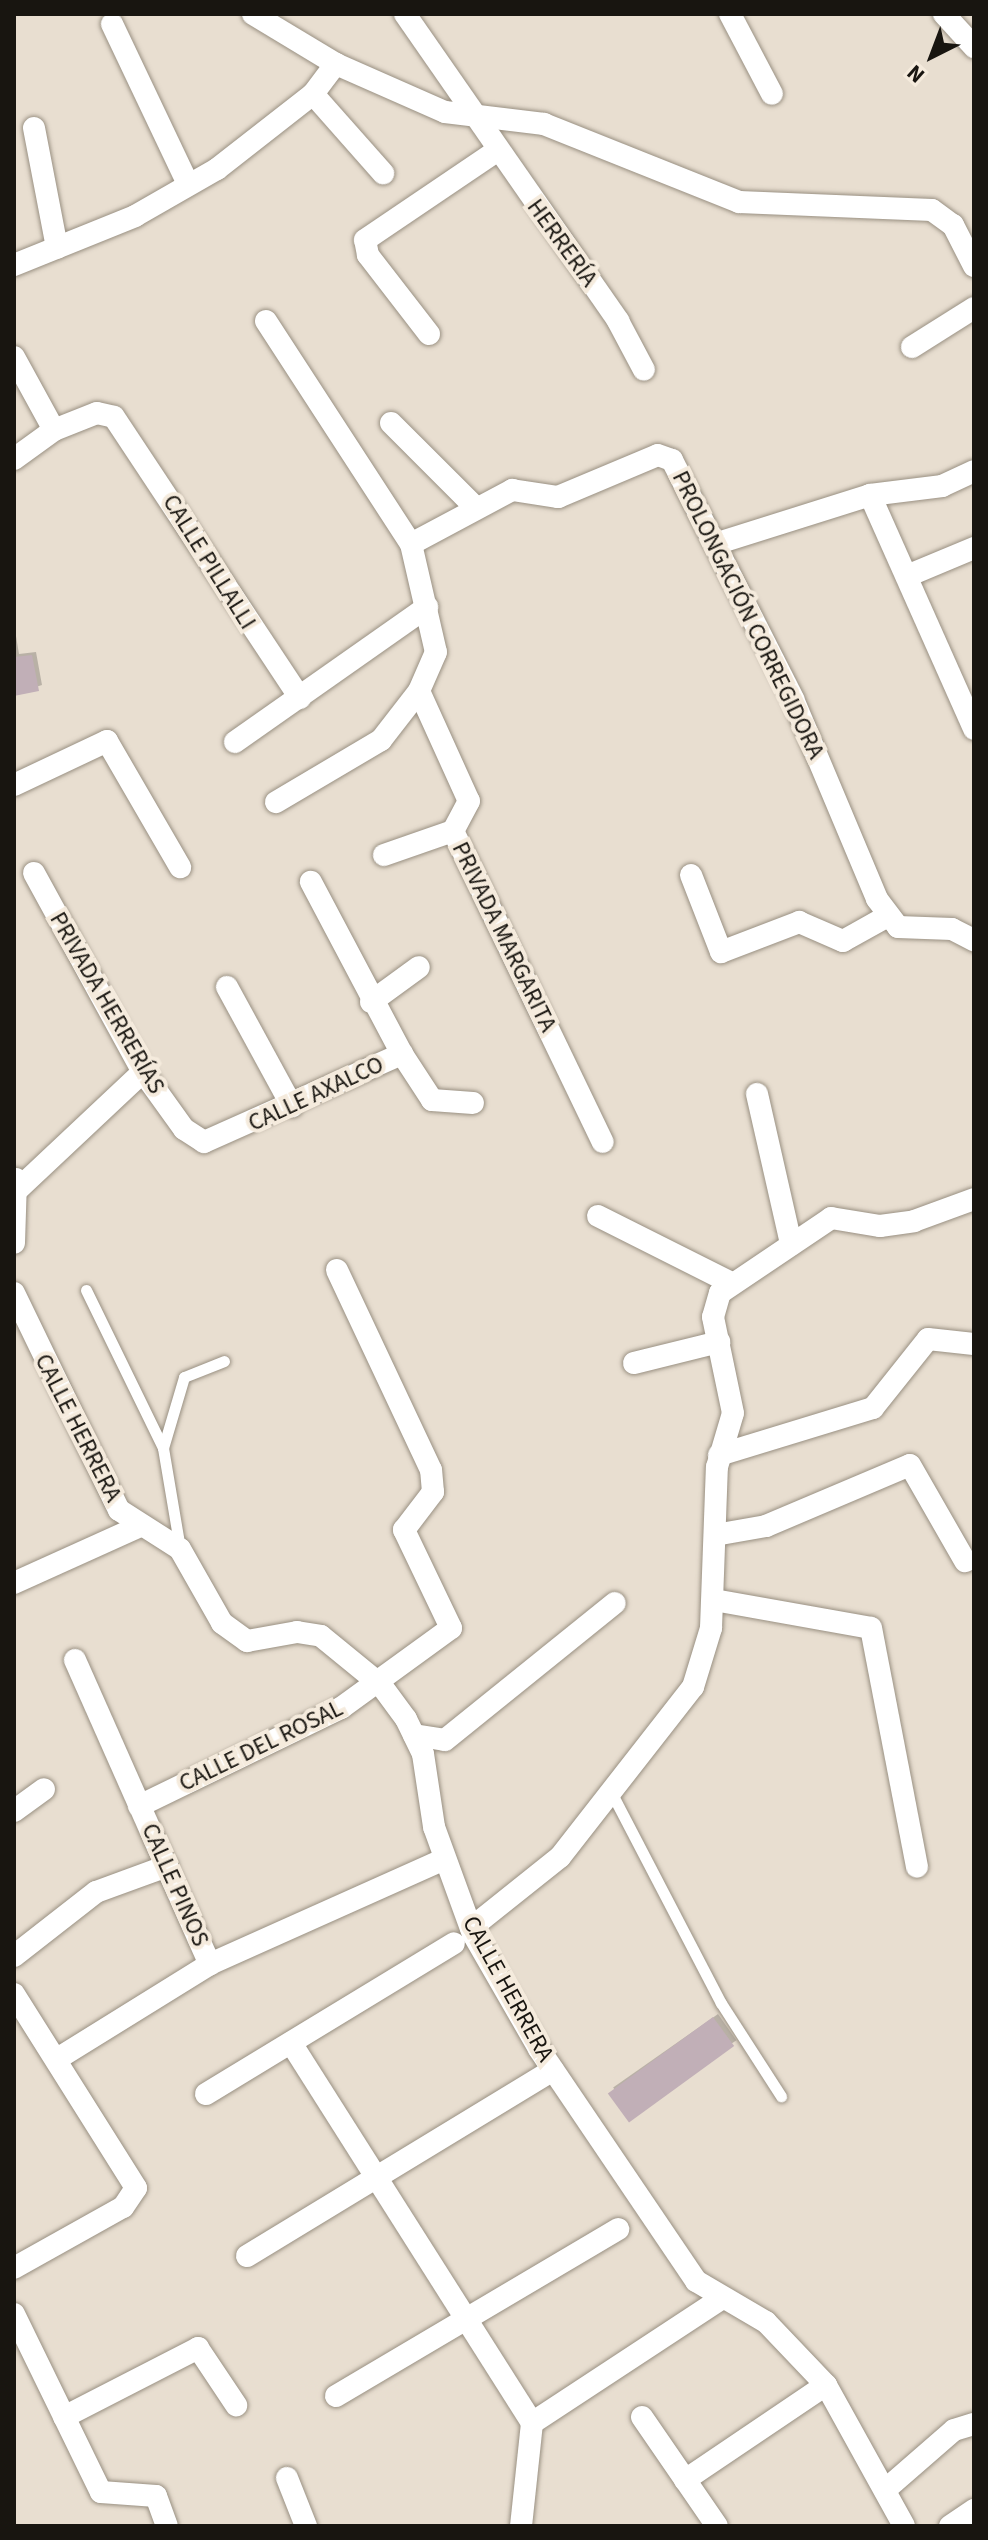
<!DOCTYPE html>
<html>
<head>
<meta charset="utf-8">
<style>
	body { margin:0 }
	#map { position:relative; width:988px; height:2540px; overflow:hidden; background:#e8ded0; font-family:"Source Sans 3",sans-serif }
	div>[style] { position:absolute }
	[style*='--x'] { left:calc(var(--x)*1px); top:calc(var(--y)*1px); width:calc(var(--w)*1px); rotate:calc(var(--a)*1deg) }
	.shadow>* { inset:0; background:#0003; transform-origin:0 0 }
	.building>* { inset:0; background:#c1afb7; transform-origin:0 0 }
	.roads { filter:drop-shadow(0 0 2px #999082) drop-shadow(0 0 2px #999082) }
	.lane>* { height:11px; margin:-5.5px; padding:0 5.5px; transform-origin:5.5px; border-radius:5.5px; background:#fff }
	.street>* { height:22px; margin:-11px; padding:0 11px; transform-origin:11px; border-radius:11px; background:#fff }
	span { translate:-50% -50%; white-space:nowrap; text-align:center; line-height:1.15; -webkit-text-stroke:8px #f5ebdd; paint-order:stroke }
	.street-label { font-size:24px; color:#181510 }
	.frame { position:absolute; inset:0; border:16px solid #181510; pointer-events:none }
	.north { position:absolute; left:892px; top:16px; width:80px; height:80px; -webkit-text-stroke:6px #f5ebdd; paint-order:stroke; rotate:222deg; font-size:22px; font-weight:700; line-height:32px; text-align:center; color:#181510 }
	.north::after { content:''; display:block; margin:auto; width:28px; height:36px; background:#181510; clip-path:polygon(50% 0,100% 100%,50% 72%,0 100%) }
</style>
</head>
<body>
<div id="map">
	<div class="shadow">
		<i style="clip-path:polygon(14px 624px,19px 654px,36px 652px,42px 685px,14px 694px)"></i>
		<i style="left:718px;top:2014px;width:32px;height:128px;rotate:55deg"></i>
	</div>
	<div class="building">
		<i style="clip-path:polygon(32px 655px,39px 691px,14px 696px,14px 657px)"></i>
		<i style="left:713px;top:2017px;width:36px;height:130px;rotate:54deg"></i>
	</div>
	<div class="roads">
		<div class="lane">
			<i style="--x:86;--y:1290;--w:176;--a:64"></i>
			<i style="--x:163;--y:1448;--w:102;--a:80.4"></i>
			<i style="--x:163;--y:1448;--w:74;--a:-73.5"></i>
			<i style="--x:184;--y:1377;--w:43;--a:-21.8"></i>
			<i style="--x:610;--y:1790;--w:240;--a:62.5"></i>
			<i style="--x:721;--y:2003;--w:111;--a:57.2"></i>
		</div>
		<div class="street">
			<i style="--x:253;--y:14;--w:97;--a:31.1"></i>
			<i style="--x:405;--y:14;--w:374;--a:55.2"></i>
			<i style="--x:618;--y:321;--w:55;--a:62"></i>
			<i style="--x:730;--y:14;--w:90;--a:62.3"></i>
			<i style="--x:944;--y:14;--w:45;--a:47.7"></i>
			<i style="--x:112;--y:24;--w:177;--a:64.6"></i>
			<i style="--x:313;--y:94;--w:106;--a:48.5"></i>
			<i style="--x:34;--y:128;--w:122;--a:79.1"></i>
			<i style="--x:14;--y:265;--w:131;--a:-22"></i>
			<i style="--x:135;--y:216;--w:95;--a:-29.8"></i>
			<i style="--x:217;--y:169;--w:122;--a:-38"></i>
			<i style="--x:313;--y:94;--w:38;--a:-53"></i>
			<i style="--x:336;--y:64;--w:119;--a:23.8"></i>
			<i style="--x:445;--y:112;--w:100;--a:6.9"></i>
			<i style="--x:544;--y:124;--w:210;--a:21.8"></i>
			<i style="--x:739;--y:202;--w:193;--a:2.4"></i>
			<i style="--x:932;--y:210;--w:26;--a:36"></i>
			<i style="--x:953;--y:225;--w:46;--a:62.9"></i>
			<i style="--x:266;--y:321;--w:266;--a:57"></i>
			<i style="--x:411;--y:544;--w:111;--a:77"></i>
			<i style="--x:436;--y:652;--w:43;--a:113.6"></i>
			<i style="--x:419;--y:691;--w:62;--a:127.8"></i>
			<i style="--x:381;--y:740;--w:122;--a:149.4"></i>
			<i style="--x:429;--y:334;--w:100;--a:-127.7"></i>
			<i style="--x:368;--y:255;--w:15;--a:-101"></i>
			<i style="--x:365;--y:240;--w:157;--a:-34.1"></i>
			<i style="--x:912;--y:347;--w:73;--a:-32.2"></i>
			<i style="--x:14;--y:357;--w:83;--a:61.3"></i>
			<i style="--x:391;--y:423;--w:119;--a:45"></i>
			<i style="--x:14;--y:459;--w:49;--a:-35.9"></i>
			<i style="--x:54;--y:430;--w:46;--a:-21.6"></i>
			<i style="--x:97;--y:413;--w:17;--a:13"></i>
			<i style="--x:114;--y:417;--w:337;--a:56.5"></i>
			<i style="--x:870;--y:495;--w:256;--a:66"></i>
			<i style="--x:718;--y:543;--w:159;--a:-17.5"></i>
			<i style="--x:870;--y:495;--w:73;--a:-7.1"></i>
			<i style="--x:942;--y:486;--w:35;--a:-25"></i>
			<i style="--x:411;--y:544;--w:115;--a:-28.1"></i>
			<i style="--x:512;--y:490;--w:47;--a:8.7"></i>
			<i style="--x:558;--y:497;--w:108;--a:-22.8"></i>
			<i style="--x:658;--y:455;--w:15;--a:20"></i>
			<i style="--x:672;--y:460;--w:268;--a:63.1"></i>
			<i style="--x:793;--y:699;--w:217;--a:67.2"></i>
			<i style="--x:877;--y:899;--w:35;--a:53"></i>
			<i style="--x:898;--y:927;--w:54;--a:2.1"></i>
			<i style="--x:952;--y:929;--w:25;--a:27"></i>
			<i style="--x:907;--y:576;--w:73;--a:-22.7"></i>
			<i style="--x:419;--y:691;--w:121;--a:65.6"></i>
			<i style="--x:469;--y:801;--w:34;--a:118"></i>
			<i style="--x:453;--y:831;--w:345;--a:64.3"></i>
			<i style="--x:235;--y:742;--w:235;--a:-35.1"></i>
			<i style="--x:14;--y:785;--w:103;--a:-25.3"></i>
			<i style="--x:107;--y:741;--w:146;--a:59.9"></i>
			<i style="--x:384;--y:855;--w:73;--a:-19.2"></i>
			<i style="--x:34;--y:873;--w:227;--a:61.3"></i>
			<i style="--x:143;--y:1072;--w:70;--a:54.3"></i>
			<i style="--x:184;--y:1129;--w:24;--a:33"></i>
			<i style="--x:204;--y:1142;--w:217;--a:-24"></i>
			<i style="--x:402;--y:1054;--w:195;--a:-117.9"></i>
			<i style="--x:691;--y:875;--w:83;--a:68.7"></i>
			<i style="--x:721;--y:952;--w:84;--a:-21"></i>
			<i style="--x:799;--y:922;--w:48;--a:23.4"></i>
			<i style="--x:843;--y:941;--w:51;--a:-29.1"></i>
			<i style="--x:227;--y:987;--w:136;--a:61.4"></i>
			<i style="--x:371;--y:1002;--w:59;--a:-36.1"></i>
			<i style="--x:402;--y:1054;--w:55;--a:56.9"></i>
			<i style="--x:432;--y:1100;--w:41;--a:4.2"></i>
			<i style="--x:757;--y:1094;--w:154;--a:77.2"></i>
			<i style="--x:14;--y:1193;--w:177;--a:-43.2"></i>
			<i style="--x:598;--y:1216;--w:149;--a:26.7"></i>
			<i style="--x:14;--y:1243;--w:64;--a:-88.2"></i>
			<i style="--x:14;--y:1293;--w:241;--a:64.2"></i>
			<i style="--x:119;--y:1510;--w:72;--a:32.6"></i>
			<i style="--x:180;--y:1549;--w:85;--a:60.4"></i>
			<i style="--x:222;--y:1623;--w:31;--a:36"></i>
			<i style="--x:247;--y:1641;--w:51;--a:-10.2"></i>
			<i style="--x:297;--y:1632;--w:24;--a:9"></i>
			<i style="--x:321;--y:1636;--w:77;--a:39.2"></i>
			<i style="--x:381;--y:1685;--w:42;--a:53.7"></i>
			<i style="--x:406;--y:1719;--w:39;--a:64"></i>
			<i style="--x:423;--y:1754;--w:74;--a:81.4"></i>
			<i style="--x:434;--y:1827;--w:114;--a:70"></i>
			<i style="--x:473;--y:1934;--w:133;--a:60.1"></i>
			<i style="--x:539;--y:2049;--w:280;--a:55.9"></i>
			<i style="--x:696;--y:2281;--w:81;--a:30.4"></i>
			<i style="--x:766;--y:2322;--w:87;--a:46.4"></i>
			<i style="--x:826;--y:2385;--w:161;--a:61"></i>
			<i style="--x:634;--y:1363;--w:88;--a:-13.9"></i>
			<i style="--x:719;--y:1455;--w:161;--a:-17"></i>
			<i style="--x:873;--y:1408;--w:88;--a:-51.4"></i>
			<i style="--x:928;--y:1339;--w:46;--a:6.2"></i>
			<i style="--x:715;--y:1535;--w:52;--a:-10"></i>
			<i style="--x:766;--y:1526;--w:156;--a:-23"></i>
			<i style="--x:910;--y:1465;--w:111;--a:60.2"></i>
			<i style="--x:14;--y:1583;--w:136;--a:-24.3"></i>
			<i style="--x:714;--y:1600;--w:159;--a:10.1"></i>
			<i style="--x:871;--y:1628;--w:243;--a:79.1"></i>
			<i style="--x:75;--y:1660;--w:333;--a:66.1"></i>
			<i style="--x:414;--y:1735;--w:31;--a:9"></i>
			<i style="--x:445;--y:1740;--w:218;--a:-38.9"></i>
			<i style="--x:139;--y:1806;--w:225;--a:-25.9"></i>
			<i style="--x:341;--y:1708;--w:136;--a:-36"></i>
			<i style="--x:451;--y:1628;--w:109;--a:-115.6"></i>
			<i style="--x:404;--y:1530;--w:48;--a:-52.7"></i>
			<i style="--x:433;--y:1492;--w:22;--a:-95"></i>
			<i style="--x:431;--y:1470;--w:221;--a:-115.2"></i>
			<i style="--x:14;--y:1811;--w:37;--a:-36"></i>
			<i style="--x:471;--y:1928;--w:114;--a:-38.6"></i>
			<i style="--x:560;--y:1857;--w:216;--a:-52"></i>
			<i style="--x:693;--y:1687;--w:62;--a:-73"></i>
			<i style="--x:711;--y:1628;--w:161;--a:-87.9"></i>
			<i style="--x:717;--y:1467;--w:56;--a:-73.5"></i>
			<i style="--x:733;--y:1413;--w:98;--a:-101.8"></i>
			<i style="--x:713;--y:1317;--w:25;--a:-74"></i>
			<i style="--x:720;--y:1293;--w:134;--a:-34"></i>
			<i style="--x:831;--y:1218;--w:50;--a:9.3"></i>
			<i style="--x:880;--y:1226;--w:34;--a:-8"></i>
			<i style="--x:914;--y:1221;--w:64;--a:-20.1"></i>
			<i style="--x:14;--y:1956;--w:104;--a:-38"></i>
			<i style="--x:96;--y:1892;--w:76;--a:-20.1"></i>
			<i style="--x:14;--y:1994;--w:229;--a:57.8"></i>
			<i style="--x:136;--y:2188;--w:23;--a:124"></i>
			<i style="--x:123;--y:2207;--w:125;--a:150.8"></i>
			<i style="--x:291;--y:2043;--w:450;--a:57.6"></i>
			<i style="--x:532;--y:2423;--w:104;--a:96.1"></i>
			<i style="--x:57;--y:2059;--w:180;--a:-31.8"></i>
			<i style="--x:210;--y:1964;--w:257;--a:-24.1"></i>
			<i style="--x:206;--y:2094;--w:290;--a:-31.3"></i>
			<i style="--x:247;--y:2256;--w:358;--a:-31.3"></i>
			<i style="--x:14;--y:2314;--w:198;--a:64"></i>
			<i style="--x:101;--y:2492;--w:55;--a:4.2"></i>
			<i style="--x:156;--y:2496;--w:32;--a:70"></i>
			<i style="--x:336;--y:2396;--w:328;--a:-30.6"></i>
			<i style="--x:64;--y:2417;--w:151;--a:-27.2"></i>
			<i style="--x:198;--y:2348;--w:69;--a:56.3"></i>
			<i style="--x:642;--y:2417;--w:132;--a:55.5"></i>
			<i style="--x:532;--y:2423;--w:224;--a:-33.3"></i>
			<i style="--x:287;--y:2478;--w:52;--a:68.4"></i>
			<i style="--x:685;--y:2480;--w:170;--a:-34"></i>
			<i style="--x:885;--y:2490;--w:91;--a:-41"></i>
			<i style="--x:954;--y:2430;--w:21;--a:-17"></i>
			<i style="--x:950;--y:2526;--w:29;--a:-34"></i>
		</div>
	</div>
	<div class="street-label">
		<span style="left:562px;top:243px;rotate:54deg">HERRERÍA</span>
		<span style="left:209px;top:562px;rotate:58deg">CALLE PILLALLI</span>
		<span style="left:748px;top:615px;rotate:64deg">PROLONGACIÓN CORREGIDORA</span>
		<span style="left:504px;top:937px;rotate:64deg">PRIVADA MARGARITA</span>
		<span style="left:107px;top:1003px;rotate:60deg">PRIVADA HERRERÍAS</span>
		<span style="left:316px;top:1094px;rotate:-25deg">CALLE AXALCO</span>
		<span style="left:78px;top:1428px;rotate:63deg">CALLE HERRERA</span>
		<span style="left:261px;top:1746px;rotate:-26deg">CALLE DEL ROSAL</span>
		<span style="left:175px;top:1885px;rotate:66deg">CALLE PINOS</span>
		<span style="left:508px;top:1989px;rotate:61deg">CALLE HERRERA</span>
	</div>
	<div class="frame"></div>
	<div class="north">N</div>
</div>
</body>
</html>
